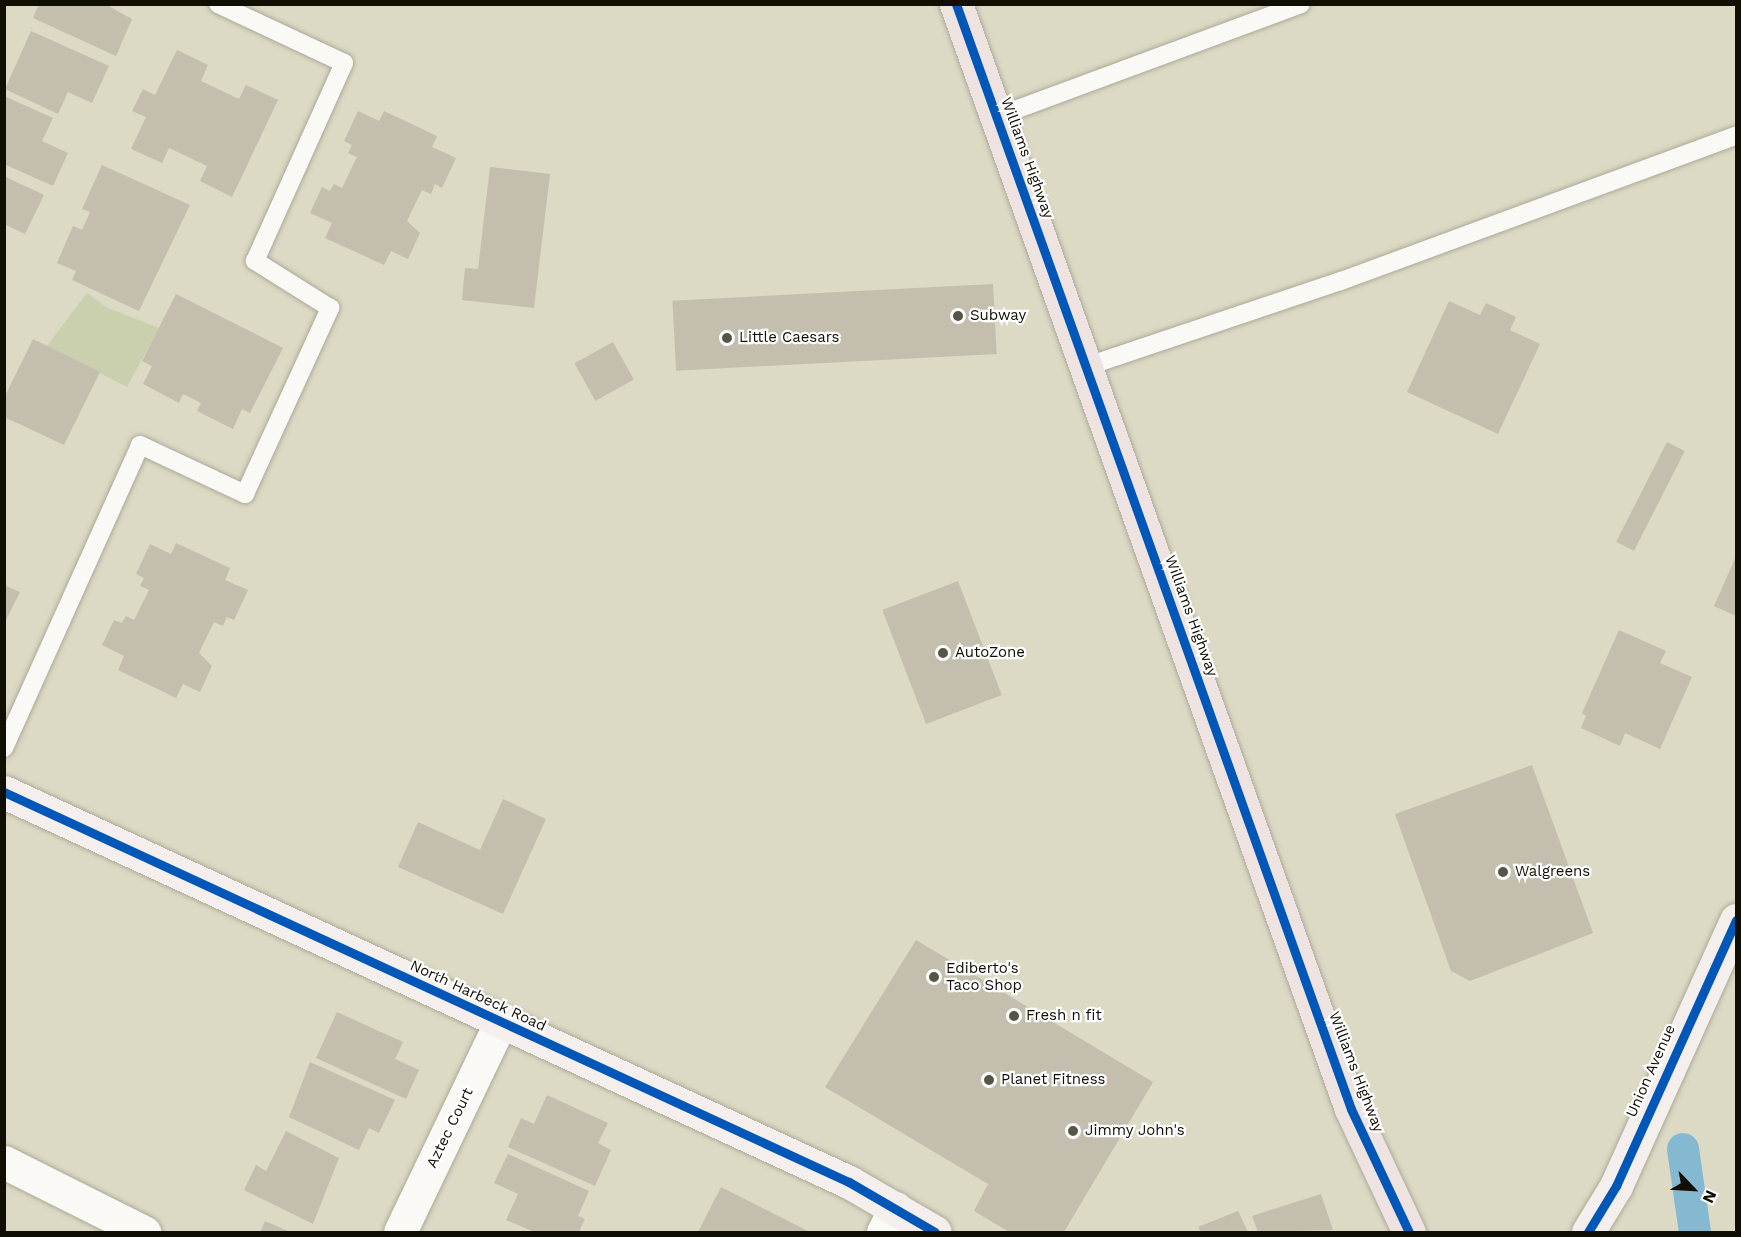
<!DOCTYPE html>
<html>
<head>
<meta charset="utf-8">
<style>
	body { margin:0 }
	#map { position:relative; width:1741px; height:1237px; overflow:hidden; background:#dcd9c4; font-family:"Work Sans",sans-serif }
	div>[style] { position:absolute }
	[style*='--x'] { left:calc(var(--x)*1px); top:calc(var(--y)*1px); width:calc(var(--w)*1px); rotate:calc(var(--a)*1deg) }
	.green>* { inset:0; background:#cacfae }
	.canal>* { height:32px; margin:-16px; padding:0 16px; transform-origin:16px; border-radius:16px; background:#85b9d1 }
	.building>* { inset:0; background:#c3beae; transform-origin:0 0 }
	.roads { filter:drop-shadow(0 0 2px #acaa99) drop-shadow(0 0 2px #acaa99) }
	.lane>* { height:18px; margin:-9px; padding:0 9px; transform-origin:9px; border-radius:9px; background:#faf9f6 }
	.street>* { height:33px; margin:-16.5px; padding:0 16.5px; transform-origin:16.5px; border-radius:16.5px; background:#faf9f6 }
	.secondary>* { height:33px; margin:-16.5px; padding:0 16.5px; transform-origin:16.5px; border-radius:16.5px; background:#f4eeec }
	.primary>* { height:33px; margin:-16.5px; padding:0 16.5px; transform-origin:16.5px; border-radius:16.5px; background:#eee3e1 }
	.cycleway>* { height:9px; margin:-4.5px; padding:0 4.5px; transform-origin:4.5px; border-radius:4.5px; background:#0057b8 }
	.dots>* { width:16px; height:16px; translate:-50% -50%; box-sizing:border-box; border:3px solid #fff; border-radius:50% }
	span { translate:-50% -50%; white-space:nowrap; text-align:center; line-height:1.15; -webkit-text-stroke:4.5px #fff; paint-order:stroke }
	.street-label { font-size:15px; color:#110e03 }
	.poi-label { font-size:15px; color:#110e03 }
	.left { translate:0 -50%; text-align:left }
	.frame { position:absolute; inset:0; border:6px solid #110e03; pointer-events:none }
	.north { position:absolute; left:1663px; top:1159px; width:60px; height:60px; -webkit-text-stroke:4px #fff; paint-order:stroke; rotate:115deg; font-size:16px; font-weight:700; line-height:24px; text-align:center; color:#110e03 }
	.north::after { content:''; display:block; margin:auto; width:21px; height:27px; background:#110e03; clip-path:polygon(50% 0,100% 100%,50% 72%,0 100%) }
</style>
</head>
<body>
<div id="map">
	<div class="green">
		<i style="clip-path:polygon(87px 293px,108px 308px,159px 328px,127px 387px,47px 346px)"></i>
	</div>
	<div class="canal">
		<i style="--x:1683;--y:1149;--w:84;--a:81.8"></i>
	</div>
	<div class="building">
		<i style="clip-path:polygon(39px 4px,105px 4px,132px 19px,116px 56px,33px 18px)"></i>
		<i style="clip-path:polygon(31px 31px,109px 66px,92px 103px,68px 92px,58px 114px,5px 89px)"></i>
		<i style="clip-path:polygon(177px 50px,208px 65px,201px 81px,239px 99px,246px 85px,278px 100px,232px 197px,200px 181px,207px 166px,169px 148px,162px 163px,131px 149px,146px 117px,132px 111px,143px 89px,155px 95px)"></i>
		<i style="clip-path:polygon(4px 96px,53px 118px,42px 141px,68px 153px,53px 186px,4px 164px)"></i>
		<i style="clip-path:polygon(358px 111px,379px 121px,384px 111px,437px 136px,432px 147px,456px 158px,442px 188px,435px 184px,431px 194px,422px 190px,407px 221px,420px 233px,408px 259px,391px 251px,384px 265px,325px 238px,332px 223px,310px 213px,322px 187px,330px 191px,334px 184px,342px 188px,357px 157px,348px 153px,352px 145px,344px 141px)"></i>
		<i style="clip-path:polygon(102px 165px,190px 205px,139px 311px,72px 280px,76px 271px,57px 263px,73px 226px,82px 230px,90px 212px,82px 209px)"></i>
		<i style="clip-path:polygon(490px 167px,550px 174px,534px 308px,462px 300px,465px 268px,478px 269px)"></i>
		<i style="clip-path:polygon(4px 176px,44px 195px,25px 234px,4px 224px)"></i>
		<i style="left:993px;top:284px;width:70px;height:321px;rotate:87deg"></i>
		<i style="clip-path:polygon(176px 294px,283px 348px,250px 413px,242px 409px,233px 429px,197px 411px,201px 403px,183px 394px,179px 403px,143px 384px,152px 366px,142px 361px)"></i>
		<i style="clip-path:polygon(1449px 301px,1480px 315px,1486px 303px,1516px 317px,1510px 330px,1540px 344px,1498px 434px,1407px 392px)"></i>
		<i style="clip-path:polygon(33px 339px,100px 372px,64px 445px,4px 417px,4px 398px)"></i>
		<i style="left:613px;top:342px;width:43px;height:44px;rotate:61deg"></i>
		<i style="left:1667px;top:442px;width:20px;height:112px;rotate:27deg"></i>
		<i style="clip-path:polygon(176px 543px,230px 568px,225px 580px,248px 590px,234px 620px,227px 617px,223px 626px,214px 622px,199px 653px,212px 666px,200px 692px,183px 684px,176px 698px,118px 670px,124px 656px,102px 645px,114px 620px,122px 623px,126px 616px,134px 620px,149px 590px,140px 586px,144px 578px,136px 574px,150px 544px,171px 554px)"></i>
		<i style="clip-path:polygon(1736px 556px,1736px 616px,1714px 606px)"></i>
		<i style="left:958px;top:581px;width:122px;height:81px;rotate:69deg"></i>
		<i style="clip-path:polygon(4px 585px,20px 592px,4px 624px)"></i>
		<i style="clip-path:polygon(1619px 630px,1666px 651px,1660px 663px,1692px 677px,1660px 749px,1625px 733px,1620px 746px,1581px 728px,1586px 716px,1582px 713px)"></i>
		<i style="clip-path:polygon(1532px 765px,1593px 933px,1470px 981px,1451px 971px,1395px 814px)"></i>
		<i style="clip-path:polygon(503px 799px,546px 819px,503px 914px,398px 867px,418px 822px,480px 850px)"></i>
		<i style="clip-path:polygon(916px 940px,1153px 1082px,1064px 1232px,1009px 1232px,974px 1211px,988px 1184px,825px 1087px)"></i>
		<i style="clip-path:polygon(337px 1012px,403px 1042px,395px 1059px,419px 1070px,406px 1099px,316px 1058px)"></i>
		<i style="clip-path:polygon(310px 1062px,395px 1100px,379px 1133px,369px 1128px,359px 1150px,289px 1117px)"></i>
		<i style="clip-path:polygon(547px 1095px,608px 1123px,598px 1143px,611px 1150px,595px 1186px,508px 1147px,521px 1118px,534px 1124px)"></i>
		<i style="clip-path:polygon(286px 1131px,339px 1158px,313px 1224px,244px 1190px,256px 1165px,266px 1171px)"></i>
		<i style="clip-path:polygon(508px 1154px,589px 1191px,578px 1216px,585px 1219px,579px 1232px,534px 1232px,506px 1220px,518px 1194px,494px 1183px)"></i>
		<i style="clip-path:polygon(721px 1187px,810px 1232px,698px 1232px)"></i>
		<i style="clip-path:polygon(1321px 1194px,1333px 1230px,1258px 1232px,1252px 1216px)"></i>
		<i style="clip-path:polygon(1238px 1211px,1248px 1232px,1201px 1232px,1198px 1227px)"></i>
		<i style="clip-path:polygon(265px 1221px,290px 1232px,260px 1232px)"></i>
	</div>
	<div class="roads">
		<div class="lane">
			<i style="--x:996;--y:117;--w:325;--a:-20.3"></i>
			<i style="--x:1085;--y:367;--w:270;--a:-18.6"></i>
			<i style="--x:1341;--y:281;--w:421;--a:-20.2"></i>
			<i style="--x:4;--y:748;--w:332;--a:-65.8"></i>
			<i style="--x:140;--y:445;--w:116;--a:25"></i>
			<i style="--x:245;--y:494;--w:205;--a:-65.4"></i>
			<i style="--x:330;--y:308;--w:89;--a:-147.9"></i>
			<i style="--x:255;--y:261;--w:217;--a:-65.8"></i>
			<i style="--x:344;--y:63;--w:139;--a:-154.9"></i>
		</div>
		<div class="street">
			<i style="--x:4;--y:1162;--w:157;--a:26.6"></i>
			<i style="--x:400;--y:1232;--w:232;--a:-64.4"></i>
			<i style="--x:883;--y:1232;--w:27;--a:-63"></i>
		</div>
		<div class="secondary">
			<i style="--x:4;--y:792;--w:931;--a:24.78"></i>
			<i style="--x:849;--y:1182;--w:99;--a:30.2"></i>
			<i style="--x:1588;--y:1232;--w:54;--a:-58.7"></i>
			<i style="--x:1616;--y:1186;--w:292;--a:-65.7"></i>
		</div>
		<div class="primary">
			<i style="--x:956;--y:4;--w:1173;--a:70.33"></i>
			<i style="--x:1351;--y:1109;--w:136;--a:64.8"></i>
		</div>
	</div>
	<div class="cycleway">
		<i style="--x:956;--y:4;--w:1173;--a:70.33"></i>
		<i style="--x:1351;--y:1109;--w:136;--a:64.8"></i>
		<i style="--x:4;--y:792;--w:931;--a:24.78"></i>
		<i style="--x:849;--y:1182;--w:99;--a:30.2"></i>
		<i style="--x:1588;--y:1232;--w:54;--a:-58.7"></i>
		<i style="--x:1616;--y:1186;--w:292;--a:-65.7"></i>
	</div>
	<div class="dots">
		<i style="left:958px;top:316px;background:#585547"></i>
		<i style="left:727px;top:338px;background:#585547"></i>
		<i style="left:943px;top:653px;background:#585547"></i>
		<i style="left:1503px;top:872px;background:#585547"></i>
		<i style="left:934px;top:977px;background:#585547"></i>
		<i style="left:1014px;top:1016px;background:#585547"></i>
		<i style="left:989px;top:1080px;background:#585547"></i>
		<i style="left:1073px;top:1131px;background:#585547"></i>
	</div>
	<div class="street-label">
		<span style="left:1027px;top:158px;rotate:70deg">Williams Highway</span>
		<span style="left:1191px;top:616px;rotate:70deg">Williams Highway</span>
		<span style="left:478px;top:996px;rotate:25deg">North Harbeck Road</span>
		<span style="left:1651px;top:1071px;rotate:-66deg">Union Avenue</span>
		<span style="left:1356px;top:1072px;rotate:69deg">Williams Highway</span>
		<span style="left:450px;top:1128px;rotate:-64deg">Aztec Court</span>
	</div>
	<div class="poi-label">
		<span class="left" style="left:970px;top:316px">Subway</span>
		<span class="left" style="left:739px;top:338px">Little Caesars</span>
		<span class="left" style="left:955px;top:653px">AutoZone</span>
		<span class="left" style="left:1515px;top:872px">Walgreens</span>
		<span class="left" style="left:946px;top:977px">Ediberto's<br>Taco Shop</span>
		<span class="left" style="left:1026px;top:1016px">Fresh n fit</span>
		<span class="left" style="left:1001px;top:1080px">Planet Fitness</span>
		<span class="left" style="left:1085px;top:1131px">Jimmy John's</span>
	</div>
	<div class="frame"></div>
	<div class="north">N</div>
</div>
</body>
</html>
